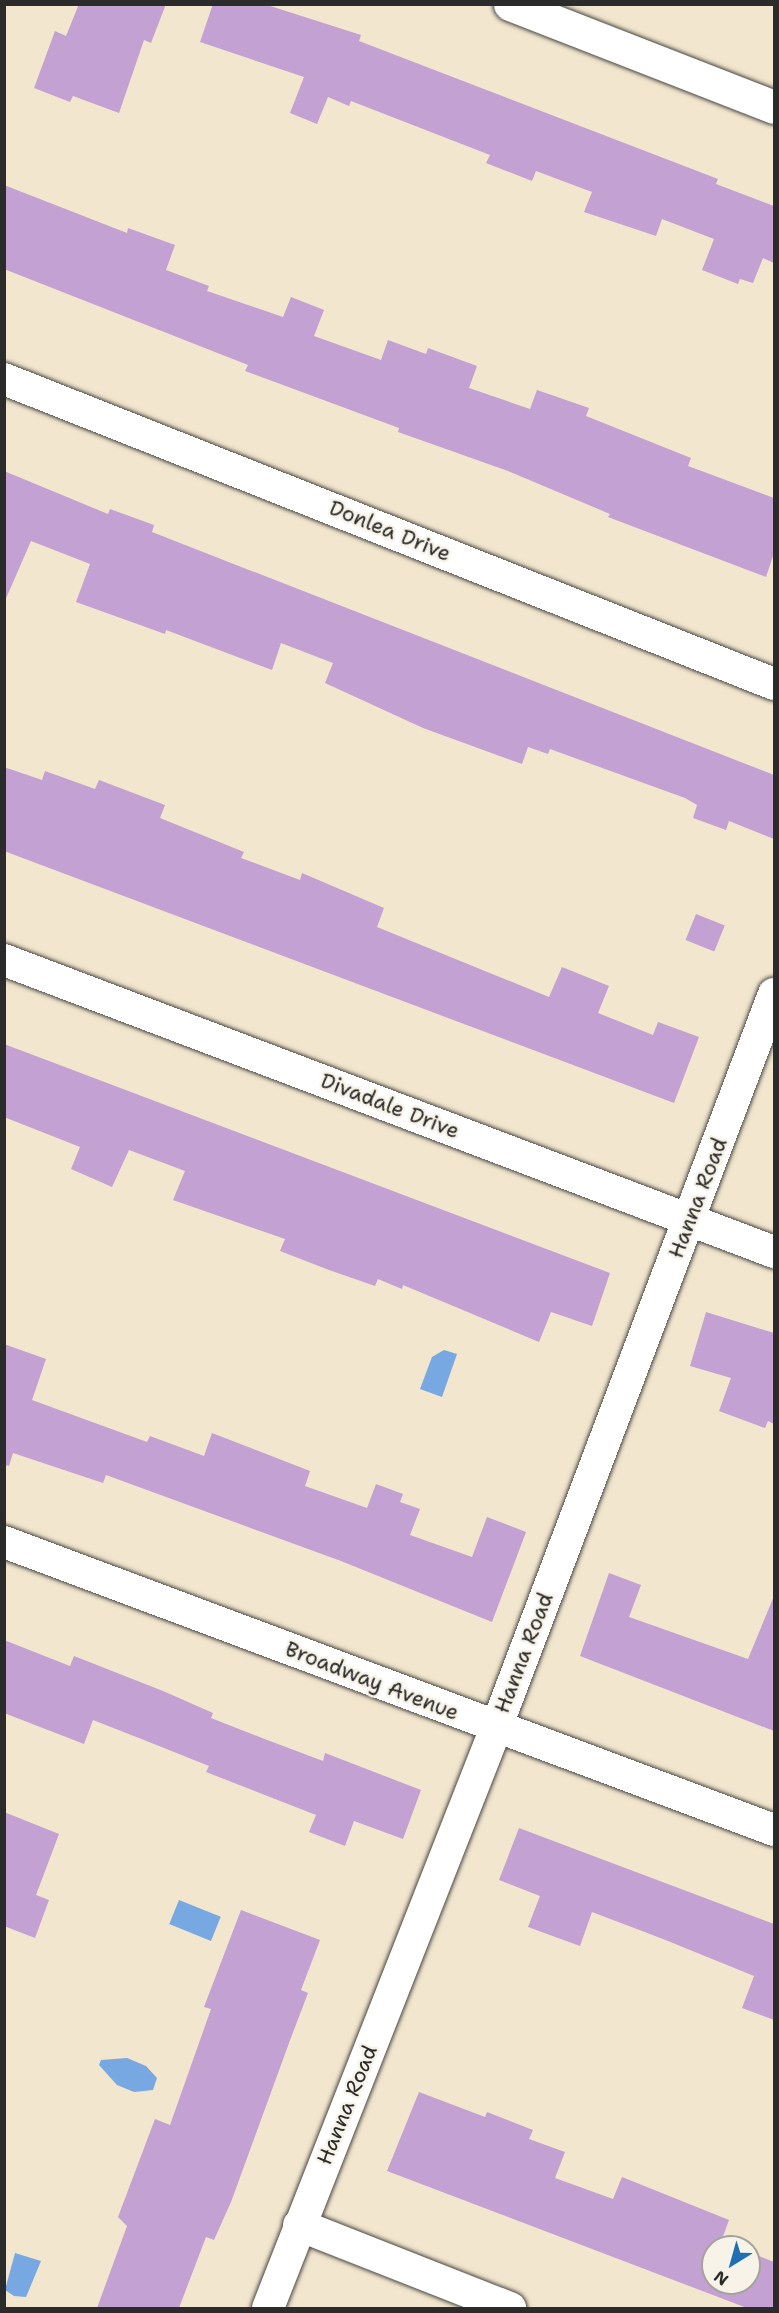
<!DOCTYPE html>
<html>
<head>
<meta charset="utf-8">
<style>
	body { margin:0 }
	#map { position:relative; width:779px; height:2313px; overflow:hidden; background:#f2e6ce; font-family:"Shantell Sans",sans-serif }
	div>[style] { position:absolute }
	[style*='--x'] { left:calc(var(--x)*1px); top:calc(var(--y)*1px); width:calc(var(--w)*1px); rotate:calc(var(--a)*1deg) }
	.water>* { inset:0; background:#77a8e2; transform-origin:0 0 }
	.building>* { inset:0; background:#c3a1d3; transform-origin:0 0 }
	.roads { filter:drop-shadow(0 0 2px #494743) drop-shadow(0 0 2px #494743) }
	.street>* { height:32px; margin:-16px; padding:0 16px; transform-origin:16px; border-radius:16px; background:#fff }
	.primary>* { height:33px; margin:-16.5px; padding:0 16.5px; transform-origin:16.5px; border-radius:16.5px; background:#fff }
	span { translate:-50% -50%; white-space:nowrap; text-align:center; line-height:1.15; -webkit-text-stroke:5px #f7f3e8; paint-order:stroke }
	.street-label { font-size:21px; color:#2b2b2b }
	.frame { position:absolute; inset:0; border:6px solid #2b2b2b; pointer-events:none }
	.north { position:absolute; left:701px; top:2235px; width:60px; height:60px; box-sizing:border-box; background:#f7f3e8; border:2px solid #a5a39c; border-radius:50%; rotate:217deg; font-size:16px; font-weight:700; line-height:24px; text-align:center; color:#2b2b2b }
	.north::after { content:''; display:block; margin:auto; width:21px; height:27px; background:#1f6fb2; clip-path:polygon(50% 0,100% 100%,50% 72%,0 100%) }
</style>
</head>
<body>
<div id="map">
	<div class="water">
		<i style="clip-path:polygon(444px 1350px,457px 1354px,442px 1397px,420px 1389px,432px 1357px)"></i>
		<i style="left:179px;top:1900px;width:45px;height:26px;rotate:22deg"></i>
		<i style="clip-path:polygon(127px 2058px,146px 2066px,157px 2078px,153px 2090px,134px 2092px,117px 2085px,99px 2065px,101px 2060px)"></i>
		<i style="clip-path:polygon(15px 2253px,41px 2261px,26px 2297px,14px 2296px,5px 2290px)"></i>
	</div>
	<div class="building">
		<i style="clip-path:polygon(79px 4px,166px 4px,151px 43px,144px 40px,119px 113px,73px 96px,70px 102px,34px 88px,55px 31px,66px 36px)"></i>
		<i style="clip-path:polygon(213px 4px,264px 4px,361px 35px,359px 41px,718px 179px,716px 184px,774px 206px,774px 263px,763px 258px,753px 283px,740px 279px,738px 284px,702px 270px,714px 239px,662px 219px,656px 236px,584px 212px,592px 192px,536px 171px,532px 181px,486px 163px,490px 155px,351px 101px,349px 106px,328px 97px,317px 124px,290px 113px,304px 77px,200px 42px)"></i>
		<i style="clip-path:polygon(4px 185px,127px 233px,128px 228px,175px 245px,166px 270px,209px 286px,207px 291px,283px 317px,291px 297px,324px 310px,314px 336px,381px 360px,388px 340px,426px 354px,428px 348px,477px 366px,469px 388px,530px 409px,537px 390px,589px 408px,586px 416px,691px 458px,688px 466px,774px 498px,774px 553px,766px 577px,608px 517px,610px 514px,508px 471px,398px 432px,399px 428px,245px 371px,248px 365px,4px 269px)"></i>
		<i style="clip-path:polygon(4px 471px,108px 514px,110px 509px,154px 525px,152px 532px,774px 775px,774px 839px,729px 821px,726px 830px,693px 818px,697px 805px,685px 798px,550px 749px,548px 754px,528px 747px,522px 764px,423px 728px,325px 683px,333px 663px,281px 643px,272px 670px,166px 630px,165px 634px,76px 602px,90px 564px,31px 541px,4px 603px)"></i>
		<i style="clip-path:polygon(4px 767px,42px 780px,45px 771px,95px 789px,99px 780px,165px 805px,160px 818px,244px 852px,241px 858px,300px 880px,302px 873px,384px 908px,377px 927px,549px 997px,562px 967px,609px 986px,598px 1013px,653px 1035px,658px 1022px,699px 1037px,674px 1103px,4px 851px)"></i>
		<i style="left:696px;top:914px;width:31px;height:28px;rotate:22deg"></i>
		<i style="clip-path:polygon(4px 1044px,610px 1273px,592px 1326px,551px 1312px,539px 1342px,403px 1285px,402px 1289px,378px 1279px,375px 1286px,329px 1270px,280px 1251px,285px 1239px,173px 1200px,185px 1171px,129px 1150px,112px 1187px,71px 1169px,80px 1147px,4px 1117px)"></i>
		<i style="clip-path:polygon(706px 1312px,774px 1333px,774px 1424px,768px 1421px,765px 1428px,719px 1411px,731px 1378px,690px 1366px)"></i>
		<i style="clip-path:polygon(4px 1344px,46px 1359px,32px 1400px,147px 1442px,150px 1436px,204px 1456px,212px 1433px,310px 1471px,305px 1486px,367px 1508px,376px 1484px,403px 1494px,400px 1502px,420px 1509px,410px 1535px,472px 1557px,487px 1517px,526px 1532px,492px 1622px,341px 1561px,106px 1475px,103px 1483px,13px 1453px,9px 1466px,4px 1465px)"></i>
		<i style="clip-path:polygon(609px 1573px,641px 1585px,629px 1617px,748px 1659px,774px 1596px,774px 1731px,580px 1656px)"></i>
		<i style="clip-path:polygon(4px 1640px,70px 1666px,74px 1656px,163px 1691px,213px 1713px,211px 1718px,262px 1738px,323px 1761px,325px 1753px,421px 1790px,403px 1839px,354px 1821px,345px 1846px,309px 1832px,316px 1815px,206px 1772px,209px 1766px,144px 1740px,93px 1720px,84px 1744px,4px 1713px)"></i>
		<i style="clip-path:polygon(4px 1812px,59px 1834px,36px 1895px,49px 1900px,35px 1938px,4px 1926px)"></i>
		<i style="clip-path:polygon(519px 1828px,774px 1924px,774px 2020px,742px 2008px,754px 1976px,663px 1939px,592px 1912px,580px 1946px,528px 1927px,540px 1896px,499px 1880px)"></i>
		<i style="clip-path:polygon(241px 1910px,320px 1940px,301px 1990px,308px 1993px,289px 2043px,231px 2202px,214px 2240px,206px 2237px,179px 2308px,97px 2308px,127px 2226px,118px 2217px,155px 2119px,170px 2125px,211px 2009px,204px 2007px)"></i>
		<i style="clip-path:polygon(419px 2092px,485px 2117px,487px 2112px,533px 2130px,529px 2139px,565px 2152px,555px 2178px,613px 2199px,622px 2177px,729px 2220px,721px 2242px,735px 2247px,713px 2247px,713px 2283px,749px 2283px,749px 2252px,774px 2262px,774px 2308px,747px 2308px,387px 2171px)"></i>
	</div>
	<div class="roads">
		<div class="street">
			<i style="--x:4;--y:379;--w:828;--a:21.61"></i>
			<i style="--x:4;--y:960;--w:824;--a:20.77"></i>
			<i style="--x:4;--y:1542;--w:822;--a:20.51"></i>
			<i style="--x:299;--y:2225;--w:227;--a:21.5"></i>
			<i style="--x:268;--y:2308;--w:623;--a:-68.54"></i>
			<i style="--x:496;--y:1728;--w:785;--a:-69.26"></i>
		</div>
		<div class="primary">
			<i style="--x:510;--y:4;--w:283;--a:21.3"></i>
		</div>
	</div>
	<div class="street-label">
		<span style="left:390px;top:531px;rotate:22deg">Donlea Drive</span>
		<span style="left:390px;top:1106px;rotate:21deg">Divadale Drive</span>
		<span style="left:698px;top:1198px;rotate:-69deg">Hanna Road</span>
		<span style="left:524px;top:1653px;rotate:-69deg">Hanna Road</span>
		<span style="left:372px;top:1681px;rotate:21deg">Broadway Avenue</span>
		<span style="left:347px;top:2105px;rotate:-68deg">Hanna Road</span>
	</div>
	<div class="frame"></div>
	<div class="north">N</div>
</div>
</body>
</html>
